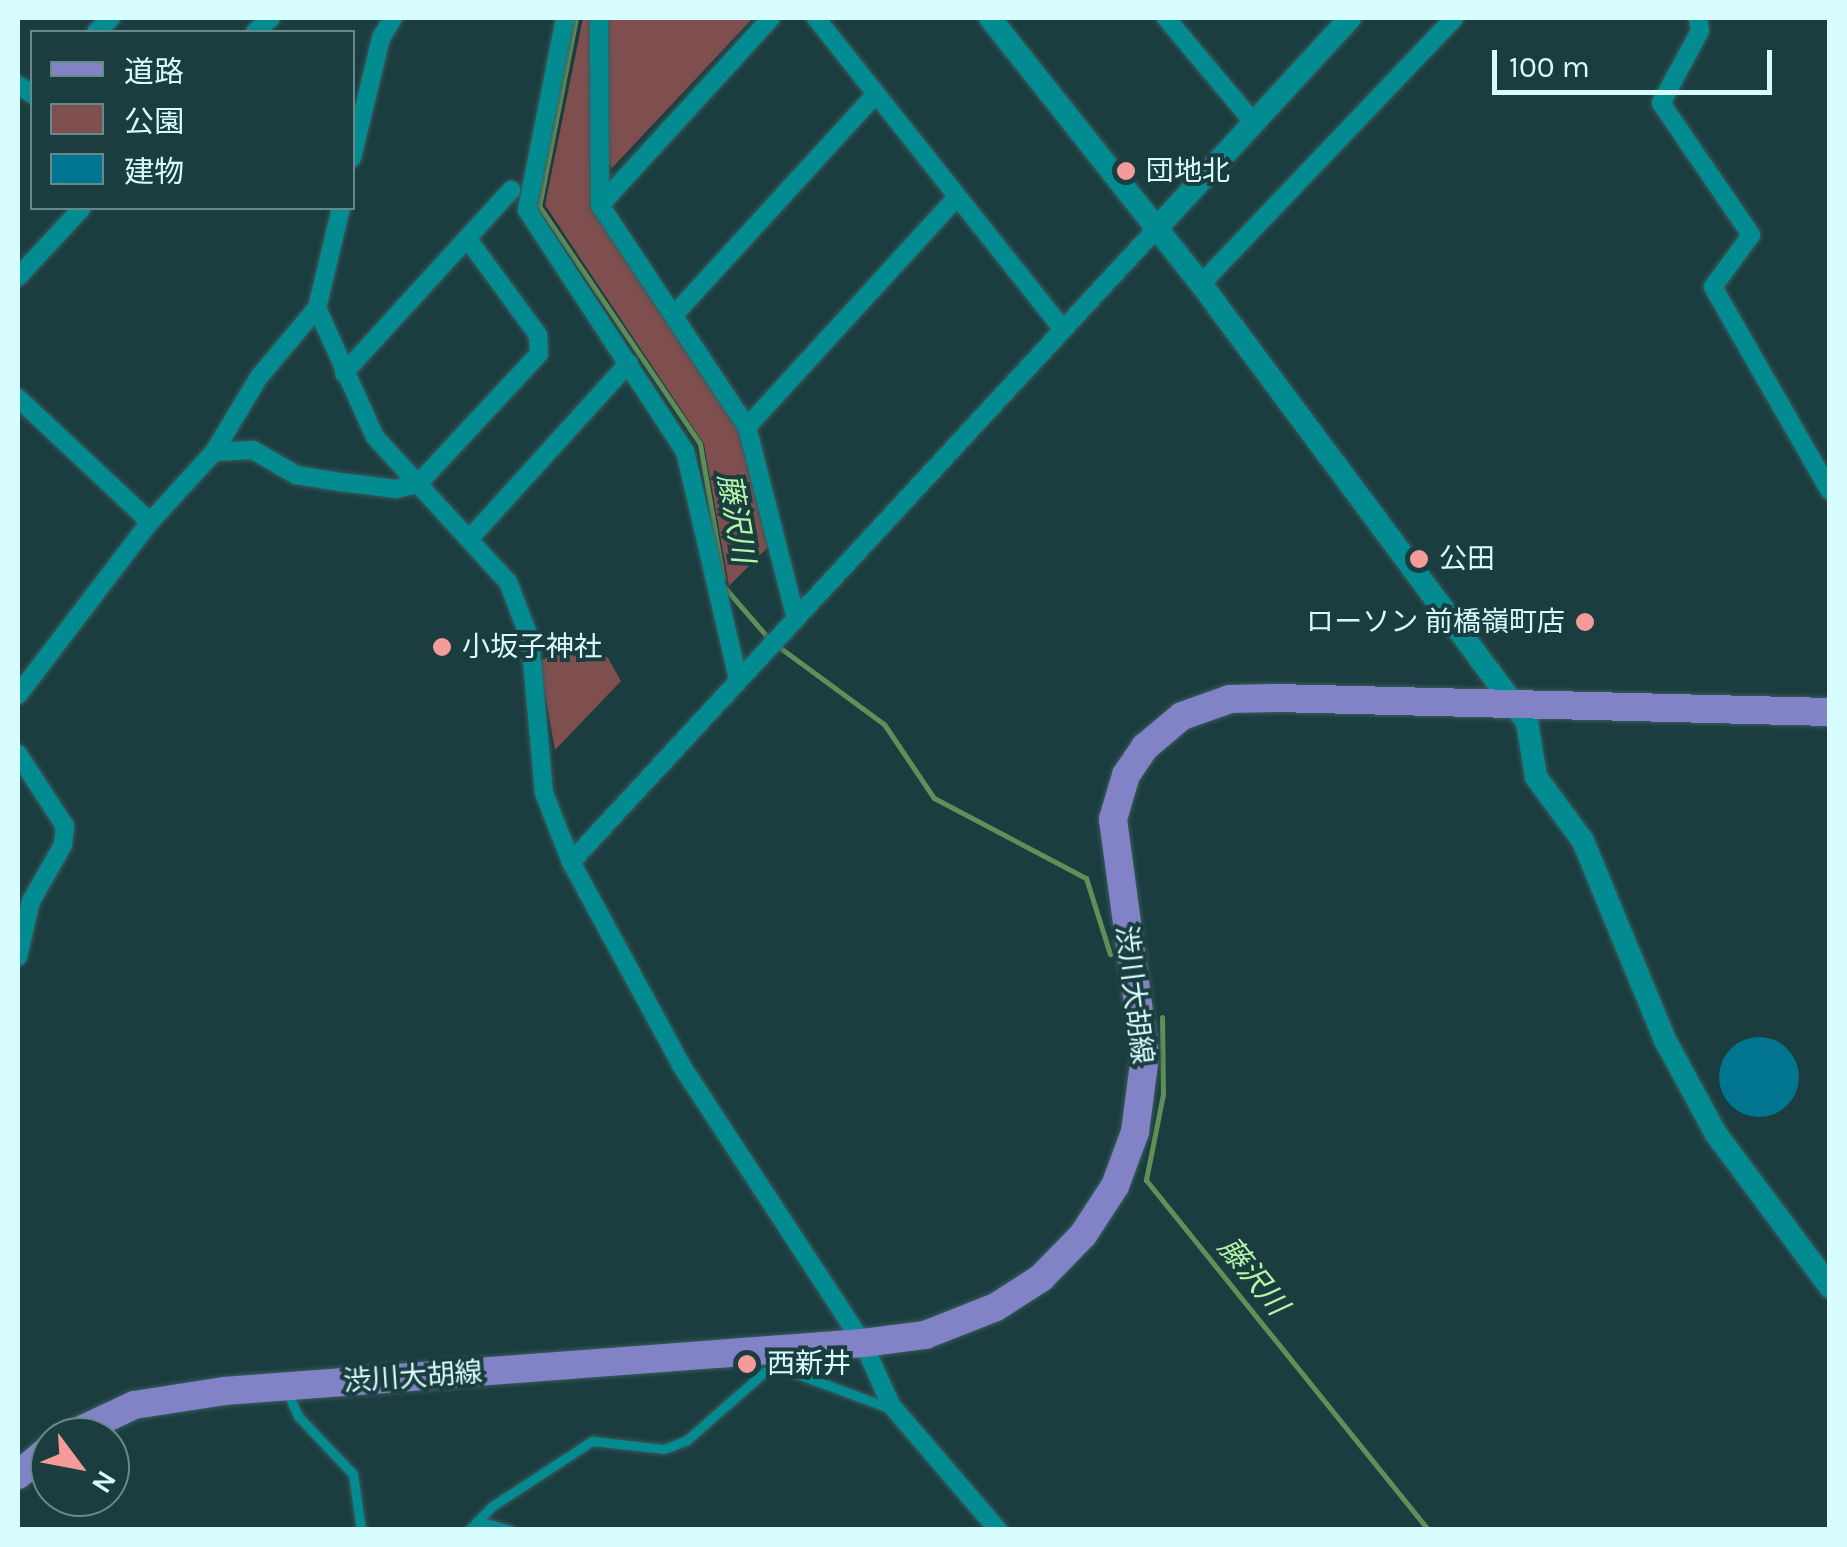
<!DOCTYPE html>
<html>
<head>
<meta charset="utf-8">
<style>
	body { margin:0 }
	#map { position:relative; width:1847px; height:1547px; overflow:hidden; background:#1b3d3f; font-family:Karla,"Noto Sans JP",sans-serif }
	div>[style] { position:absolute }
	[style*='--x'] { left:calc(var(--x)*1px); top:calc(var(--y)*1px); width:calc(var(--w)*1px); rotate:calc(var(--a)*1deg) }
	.green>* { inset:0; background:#7f4f4f }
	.stream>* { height:5px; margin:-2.5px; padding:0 2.5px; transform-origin:2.5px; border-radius:2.5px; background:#618f58 }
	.building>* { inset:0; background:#01758f }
	.round { border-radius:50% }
	.roads { filter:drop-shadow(0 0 2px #385b5d) drop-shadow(0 0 2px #385b5d) }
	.service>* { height:9px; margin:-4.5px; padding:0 4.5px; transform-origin:4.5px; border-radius:4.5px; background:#038b92 }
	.minor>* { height:18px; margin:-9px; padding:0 9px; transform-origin:9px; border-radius:9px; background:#038b92 }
	.tertiary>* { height:22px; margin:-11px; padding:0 11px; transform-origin:11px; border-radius:11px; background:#038b92 }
	.primary>* { height:28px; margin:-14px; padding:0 14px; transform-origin:14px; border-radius:14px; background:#8183c6 }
	.dots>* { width:28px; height:28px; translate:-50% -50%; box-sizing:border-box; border:5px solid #1b3d3f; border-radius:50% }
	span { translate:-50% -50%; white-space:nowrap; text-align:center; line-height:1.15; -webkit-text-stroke:8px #1b3d3f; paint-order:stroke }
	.poi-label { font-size:28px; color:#d6fcfe }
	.left { translate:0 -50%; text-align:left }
	.right { translate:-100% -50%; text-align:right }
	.street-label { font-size:28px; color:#d6fcfe }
	.water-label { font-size:30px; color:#b4f6a7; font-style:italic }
	.frame { position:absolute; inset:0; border:20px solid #d6fcfe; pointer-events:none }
	.legend { position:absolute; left:30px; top:30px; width:325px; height:180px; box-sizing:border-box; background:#1b3d3f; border:2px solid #66898b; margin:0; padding:12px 18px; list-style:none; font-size:30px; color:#d6fcfe }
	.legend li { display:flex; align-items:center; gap:20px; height:50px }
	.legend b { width:50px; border:2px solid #66898b }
	.north { position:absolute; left:30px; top:1417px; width:100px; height:100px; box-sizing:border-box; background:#1b3d3f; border:2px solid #66898b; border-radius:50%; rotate:122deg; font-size:28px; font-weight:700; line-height:40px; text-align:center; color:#d6fcfe }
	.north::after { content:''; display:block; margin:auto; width:35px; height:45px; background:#f59b9a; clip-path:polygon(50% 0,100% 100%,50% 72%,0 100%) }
	.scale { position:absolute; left:1492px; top:50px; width:280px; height:45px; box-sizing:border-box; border:5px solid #d6fcfe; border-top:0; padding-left:12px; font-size:30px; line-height:35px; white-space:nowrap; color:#d6fcfe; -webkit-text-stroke:8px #1b3d3f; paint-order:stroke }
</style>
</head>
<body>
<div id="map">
	<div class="green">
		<i style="clip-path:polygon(583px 18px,591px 18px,592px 208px,738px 429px,768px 547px,729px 586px,704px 444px,545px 205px)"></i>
		<i style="clip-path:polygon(605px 18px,753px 18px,612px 168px,608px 163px)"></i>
		<i style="clip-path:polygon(585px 643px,608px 658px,621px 681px,555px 750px,539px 661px)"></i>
	</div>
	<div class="stream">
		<i style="--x:576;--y:18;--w:192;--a:101.1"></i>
		<i style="--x:539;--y:206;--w:287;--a:55.9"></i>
		<i style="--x:700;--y:444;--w:136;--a:80.3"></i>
		<i style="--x:725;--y:588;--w:69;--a:49.1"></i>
		<i style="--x:779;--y:647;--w:130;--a:36.3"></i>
		<i style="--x:884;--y:724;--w:89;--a:56"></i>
		<i style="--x:934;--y:798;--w:172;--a:27.8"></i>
		<i style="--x:1086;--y:878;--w:80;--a:72.5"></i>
		<i style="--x:1162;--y:1017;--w:77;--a:89.3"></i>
		<i style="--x:1163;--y:1094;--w:88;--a:101.2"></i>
		<i style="--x:1146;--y:1180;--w:449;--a:51.1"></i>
	</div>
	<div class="building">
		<i class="round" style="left:1719px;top:1037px;width:80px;height:80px"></i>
	</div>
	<div class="roads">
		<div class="service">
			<i style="--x:768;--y:1363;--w:132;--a:20.4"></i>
			<i style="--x:286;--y:1389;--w:30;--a:66"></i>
			<i style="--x:298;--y:1416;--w:80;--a:46.5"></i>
			<i style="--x:353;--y:1474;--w:57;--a:81.9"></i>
			<i style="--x:477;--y:1521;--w:34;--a:15"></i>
			<i style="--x:469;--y:1530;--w:32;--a:-46"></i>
			<i style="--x:491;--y:1507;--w:121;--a:-33.2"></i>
			<i style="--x:592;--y:1441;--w:72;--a:6.3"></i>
			<i style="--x:664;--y:1449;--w:25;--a:-21"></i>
			<i style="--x:687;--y:1440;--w:109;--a:-41.3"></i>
		</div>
		<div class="minor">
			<i style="--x:565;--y:18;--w:196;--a:101.2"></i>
			<i style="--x:527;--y:210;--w:288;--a:56.8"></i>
			<i style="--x:685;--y:451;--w:234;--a:76.9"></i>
			<i style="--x:599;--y:18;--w:187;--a:89.7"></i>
			<i style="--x:771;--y:18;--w:253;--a:132.4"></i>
			<i style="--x:600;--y:205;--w:266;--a:56.5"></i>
			<i style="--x:747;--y:427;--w:198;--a:75.7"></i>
			<i style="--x:816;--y:18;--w:398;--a:51.6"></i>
			<i style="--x:1166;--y:18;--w:137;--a:50"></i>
			<i style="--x:1698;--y:18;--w:13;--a:81"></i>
			<i style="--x:1700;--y:31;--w:82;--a:118.4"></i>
			<i style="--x:1661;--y:103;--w:160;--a:55.7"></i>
			<i style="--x:1751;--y:235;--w:64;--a:126.2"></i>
			<i style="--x:1713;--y:287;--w:235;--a:60.2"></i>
			<i style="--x:96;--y:32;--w:21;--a:-43"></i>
			<i style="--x:255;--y:32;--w:21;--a:-41"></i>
			<i style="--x:18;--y:85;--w:17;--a:33"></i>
			<i style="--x:352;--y:158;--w:123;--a:-76.4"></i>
			<i style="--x:381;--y:38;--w:23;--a:-59"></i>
			<i style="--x:18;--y:277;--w:94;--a:-47.2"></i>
			<i style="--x:1201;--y:284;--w:367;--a:-46.4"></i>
			<i style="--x:317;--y:308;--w:141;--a:65.8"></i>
			<i style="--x:375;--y:437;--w:197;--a:47.5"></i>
			<i style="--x:508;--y:582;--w:61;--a:68.9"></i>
			<i style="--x:530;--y:639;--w:155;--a:84.8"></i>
			<i style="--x:544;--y:793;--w:74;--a:68.6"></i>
			<i style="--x:571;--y:862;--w:231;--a:61.5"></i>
			<i style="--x:681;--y:1065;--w:332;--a:56.8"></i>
			<i style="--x:863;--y:1343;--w:68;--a:65.7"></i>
			<i style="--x:891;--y:1405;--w:165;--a:49.4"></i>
			<i style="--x:674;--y:315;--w:299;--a:-47.6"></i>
			<i style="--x:344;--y:373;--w:248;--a:-47.6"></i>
			<i style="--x:18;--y:398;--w:181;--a:43.2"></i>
			<i style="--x:747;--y:427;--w:311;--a:-47.6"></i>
			<i style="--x:214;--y:452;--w:39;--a:-3"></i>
			<i style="--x:253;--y:450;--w:50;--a:30.2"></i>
			<i style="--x:296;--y:475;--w:45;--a:9"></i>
			<i style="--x:340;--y:482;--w:56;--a:7.1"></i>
			<i style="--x:396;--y:489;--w:23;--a:-13"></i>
			<i style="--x:418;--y:484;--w:178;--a:-47.1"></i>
			<i style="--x:539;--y:354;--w:19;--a:-93"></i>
			<i style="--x:538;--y:335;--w:120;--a:-126.2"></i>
			<i style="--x:471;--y:537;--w:235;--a:-47.8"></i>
			<i style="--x:18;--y:695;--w:218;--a:-52.7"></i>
			<i style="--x:150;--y:522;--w:95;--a:-47.6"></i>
			<i style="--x:214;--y:452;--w:87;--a:-59"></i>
			<i style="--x:259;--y:377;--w:90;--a:-50"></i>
			<i style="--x:317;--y:308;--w:103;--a:-76.5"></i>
			<i style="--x:18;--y:754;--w:86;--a:56.9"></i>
			<i style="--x:65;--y:826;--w:19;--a:96"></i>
			<i style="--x:63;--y:845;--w:64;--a:119.7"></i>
			<i style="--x:31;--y:901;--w:57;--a:103.1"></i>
			<i style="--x:571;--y:862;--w:863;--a:-47.25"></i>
		</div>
		<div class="tertiary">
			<i style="--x:990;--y:18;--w:340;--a:51.6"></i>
			<i style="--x:1201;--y:284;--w:546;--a:53.34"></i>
			<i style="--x:1527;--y:722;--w:56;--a:80.7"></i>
			<i style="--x:1536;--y:777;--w:79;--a:53.7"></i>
			<i style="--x:1583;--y:841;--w:215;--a:67.6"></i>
			<i style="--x:1665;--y:1040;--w:107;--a:61.5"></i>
			<i style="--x:1716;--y:1134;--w:191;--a:53.3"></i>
			<i style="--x:1157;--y:228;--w:285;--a:-47.4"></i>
		</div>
		<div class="primary">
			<i style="--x:66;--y:1437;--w:75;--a:-25.2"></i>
			<i style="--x:134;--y:1405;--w:91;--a:-8.8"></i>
			<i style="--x:224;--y:1391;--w:641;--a:-4.3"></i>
			<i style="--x:863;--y:1343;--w:63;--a:-7.4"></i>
			<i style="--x:925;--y:1335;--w:76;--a:-21.5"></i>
			<i style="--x:996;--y:1307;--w:54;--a:-32.8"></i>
			<i style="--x:1041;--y:1278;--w:60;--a:-45.7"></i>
			<i style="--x:1083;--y:1235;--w:59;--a:-56.9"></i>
			<i style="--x:1115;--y:1186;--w:58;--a:-69.7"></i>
			<i style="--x:1135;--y:1132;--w:77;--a:-82.5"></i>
			<i style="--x:1145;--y:1056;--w:239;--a:-97.7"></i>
			<i style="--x:1113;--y:819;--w:46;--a:-73.5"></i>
			<i style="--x:1126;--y:775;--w:34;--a:-56"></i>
			<i style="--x:1145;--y:747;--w:48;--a:-40"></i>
			<i style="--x:1182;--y:716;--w:51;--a:-19.5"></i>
			<i style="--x:1230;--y:699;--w:46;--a:-1.2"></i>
			<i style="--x:1276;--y:698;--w:554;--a:1.45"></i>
			<i style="--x:18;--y:1475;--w:42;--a:-40.2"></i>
		</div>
	</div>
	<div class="dots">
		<i style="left:1126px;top:171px;background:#f59b9a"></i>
		<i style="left:1419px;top:559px;background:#f59b9a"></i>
		<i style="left:1585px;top:622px;background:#f59b9a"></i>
		<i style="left:442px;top:647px;background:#f59b9a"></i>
		<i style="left:747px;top:1364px;background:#f59b9a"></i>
	</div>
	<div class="poi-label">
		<span class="left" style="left:1146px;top:171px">団地北</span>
		<span class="left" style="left:1439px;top:559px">公田</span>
		<span class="right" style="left:1565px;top:622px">ローソン 前橋嶺町店</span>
		<span class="left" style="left:462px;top:647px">小坂子神社</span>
		<span class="left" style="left:767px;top:1364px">西新井</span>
	</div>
	<div class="street-label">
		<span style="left:1134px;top:995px;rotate:83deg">渋川大胡線</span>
		<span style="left:413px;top:1377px;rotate:-4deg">渋川大胡線</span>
	</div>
	<div class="water-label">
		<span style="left:736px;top:518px;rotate:80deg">藤沢川</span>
		<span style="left:1253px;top:1276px;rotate:51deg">藤沢川</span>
	</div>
	<div class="frame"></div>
	<ul class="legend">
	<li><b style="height:12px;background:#8183c6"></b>道路</li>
	<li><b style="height:28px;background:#7f4f4f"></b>公園</li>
	<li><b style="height:28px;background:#01758f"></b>建物</li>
	</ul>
	<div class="north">N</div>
	<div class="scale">100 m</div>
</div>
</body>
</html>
